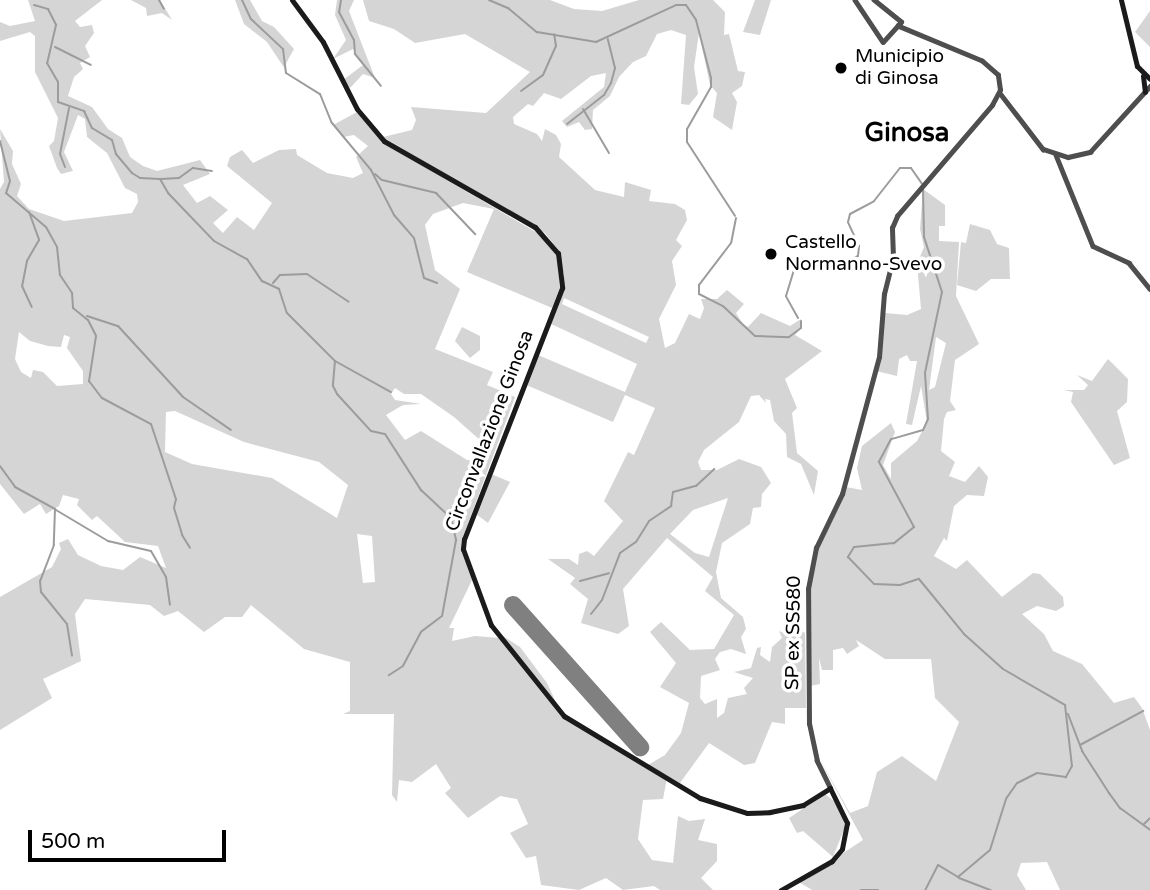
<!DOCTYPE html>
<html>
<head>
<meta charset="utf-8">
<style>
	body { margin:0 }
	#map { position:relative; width:1150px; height:890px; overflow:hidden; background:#fff; font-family:"Varela Round",sans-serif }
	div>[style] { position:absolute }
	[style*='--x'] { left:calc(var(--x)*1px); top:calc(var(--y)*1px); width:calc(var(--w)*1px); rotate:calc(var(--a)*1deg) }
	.green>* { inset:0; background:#d5d5d5 }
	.stream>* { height:2px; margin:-1px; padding:0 1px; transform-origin:1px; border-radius:1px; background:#9c9c9c }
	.runway>* { height:18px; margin:-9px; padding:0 9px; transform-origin:9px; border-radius:9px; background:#808080 }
	.tertiary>* { height:4.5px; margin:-2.25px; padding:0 2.25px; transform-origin:2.25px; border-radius:2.25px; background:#4e4e4e }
	.secondary>* { height:5px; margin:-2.5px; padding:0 2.5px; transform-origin:2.5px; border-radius:2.5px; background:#1b1b1b }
	.dots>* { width:19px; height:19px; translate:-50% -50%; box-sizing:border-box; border:4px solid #fff; border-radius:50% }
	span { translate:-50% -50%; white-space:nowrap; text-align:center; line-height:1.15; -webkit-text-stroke:7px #fff; paint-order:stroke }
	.poi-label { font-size:19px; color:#000 }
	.left { translate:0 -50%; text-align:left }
	.street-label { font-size:19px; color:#000 }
	.district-label { font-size:26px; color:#000; font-weight:700 }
	.scale { position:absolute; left:28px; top:830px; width:198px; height:32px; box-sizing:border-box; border:4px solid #000; border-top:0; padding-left:9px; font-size:21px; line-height:24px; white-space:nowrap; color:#000; -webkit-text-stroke:5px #fff; paint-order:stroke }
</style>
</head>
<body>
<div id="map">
	<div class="green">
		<i style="clip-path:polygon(evenodd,28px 0,102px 0,75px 21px,80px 27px,92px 25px,94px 33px,85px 46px,90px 57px,80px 63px,83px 69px,74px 77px,68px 96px,92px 107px,108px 129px,122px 138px,130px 157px,143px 166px,157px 171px,200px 160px,210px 174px,183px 185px,197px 203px,210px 196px,228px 210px,213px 223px,223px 233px,237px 217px,254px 230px,272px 203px,227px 166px,230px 157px,242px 150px,253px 163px,279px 150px,296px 149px,297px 155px,327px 173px,353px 178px,363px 173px,356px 157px,368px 146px,354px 135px,343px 137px,333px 125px,357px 112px,397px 151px,546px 238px,557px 254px,560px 288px,552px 308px,467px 272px,494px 209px,463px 203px,433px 214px,425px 225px,435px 270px,460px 289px,435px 349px,493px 372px,487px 385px,515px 397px,463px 537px,472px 580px,449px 628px,454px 628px,452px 641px,475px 636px,500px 638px,562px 715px,667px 778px,663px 799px,643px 800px,638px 839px,652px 860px,673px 863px,678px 816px,689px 821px,705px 819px,698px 840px,717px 844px,717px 861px,701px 878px,713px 890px,660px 890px,654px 886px,623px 890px,606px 878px,579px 890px,541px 885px,536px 856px,526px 858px,510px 833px,528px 824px,517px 799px,500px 796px,468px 818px,445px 793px,451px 788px,436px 764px,412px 782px,399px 780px,397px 802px,392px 795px,394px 714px,343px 714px,350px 711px,350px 662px,304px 649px,251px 605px,242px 617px,225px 617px,204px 632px,178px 611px,164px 616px,150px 605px,85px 599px,75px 614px,81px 661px,43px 679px,52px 698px,0 730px,0 597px,52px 567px,61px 549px,59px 543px,68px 539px,78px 555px,101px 566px,123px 570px,140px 557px,166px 568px,158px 546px,125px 542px,97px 516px,92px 520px,77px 505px,79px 499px,63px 495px,59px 506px,46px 514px,40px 504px,24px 514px,0 484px,0 189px,4px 182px,0 129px,13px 151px,12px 164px,21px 184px,17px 196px,29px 209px,64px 221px,132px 213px,138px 202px,137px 194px,125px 188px,107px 153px,87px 137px,85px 119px,78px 115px,64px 152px,73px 171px,61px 174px,57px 168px,49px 146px,54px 141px,58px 118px,35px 72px,35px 36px,30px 32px,0 41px,0 22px,10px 26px,35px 21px,28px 0,19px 332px,30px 341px,48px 346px,61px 347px,64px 335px,70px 337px,67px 348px,83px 371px,83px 384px,57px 386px,43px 372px,33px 370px,31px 378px,21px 372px,15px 359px,19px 332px,28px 0,395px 388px,404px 394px,421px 394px,454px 417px,481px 441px,486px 453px,482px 461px,467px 460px,421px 431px,405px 440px,386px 415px,403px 405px,421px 404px,395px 400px,391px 394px,395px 388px,28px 0,175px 411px,244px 442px,319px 462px,348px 485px,337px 518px,272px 478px,192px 464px,165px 452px,166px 412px,175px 411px,28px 0,357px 534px,372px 536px,375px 582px,363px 583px,357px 534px)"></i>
		<i style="clip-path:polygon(131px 0,160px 0,172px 20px,162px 13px,147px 16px,146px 8px)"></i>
		<i style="clip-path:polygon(235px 0,250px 0,262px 21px,274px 27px,294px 49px,284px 67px,291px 78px,267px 42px,244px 24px)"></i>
		<i style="clip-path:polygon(337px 0,354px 0,349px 11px,375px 78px,363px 74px,350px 88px,343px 80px,363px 65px,353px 49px,333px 59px,346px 40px,335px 15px)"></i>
		<i style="clip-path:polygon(evenodd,363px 0,550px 0,574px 9px,602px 11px,639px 0,713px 0,725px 12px,724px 35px,729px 34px,738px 71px,745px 72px,742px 86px,732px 93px,737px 102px,732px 130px,713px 117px,717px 93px,710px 85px,699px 33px,694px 67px,698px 94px,689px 105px,681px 104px,686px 35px,671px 30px,657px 34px,646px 56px,633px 62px,619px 77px,610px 96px,593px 110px,592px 129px,585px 130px,579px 122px,567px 127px,562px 121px,604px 87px,606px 73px,591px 76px,561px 99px,544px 93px,533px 106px,528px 104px,513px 117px,514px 124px,537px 134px,542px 141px,545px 129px,556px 135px,561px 144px,559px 157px,595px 190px,624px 197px,625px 182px,651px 190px,649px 201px,675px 204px,685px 210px,687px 220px,676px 240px,682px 246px,672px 261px,676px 285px,659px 319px,665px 348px,675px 343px,689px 314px,700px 319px,704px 308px,701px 299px,717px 299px,727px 290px,744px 304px,736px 313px,743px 324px,748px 327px,761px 313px,790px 326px,801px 319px,802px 327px,795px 335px,822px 351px,785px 379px,797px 408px,792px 413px,797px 453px,818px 471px,814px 495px,801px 464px,787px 457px,786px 434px,774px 421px,770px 400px,765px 399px,766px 403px,759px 395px,751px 396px,739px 422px,704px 450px,698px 462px,701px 470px,717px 470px,739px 459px,761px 467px,771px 483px,762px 494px,761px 507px,753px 508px,750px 524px,722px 543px,716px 572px,721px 598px,743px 617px,746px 629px,741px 637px,746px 654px,731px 649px,720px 652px,715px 659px,720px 670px,701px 676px,700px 698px,705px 704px,717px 699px,717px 718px,724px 713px,728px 698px,747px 694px,744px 688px,753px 678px,734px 672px,751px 668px,757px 648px,761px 647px,760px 655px,770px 662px,772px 647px,782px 638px,779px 631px,786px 634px,789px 625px,793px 625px,805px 633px,806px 708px,785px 708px,785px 724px,772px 722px,755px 763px,744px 765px,709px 743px,680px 783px,648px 765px,665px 755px,681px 733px,689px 703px,660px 687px,676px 663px,650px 632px,661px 622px,690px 650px,714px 649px,734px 615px,705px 591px,713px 577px,667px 538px,623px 589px,629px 626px,618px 634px,581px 623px,588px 599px,570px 584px,575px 578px,548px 559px,569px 559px,578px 565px,579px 554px,587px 551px,594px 556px,623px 521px,604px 501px,628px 452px,634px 455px,655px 408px,625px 395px,613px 422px,524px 384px,538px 355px,625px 392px,637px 364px,549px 323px,564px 275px,559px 251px,545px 233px,383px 137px,412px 130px,416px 120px,411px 107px,486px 113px,530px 72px,465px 34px,415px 43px,394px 29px,369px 21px,363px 0,564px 298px,649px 337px,646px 343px,562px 304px,564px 298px,363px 0,728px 498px,709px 557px,695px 553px,670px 534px,693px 510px,728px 498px)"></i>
		<i style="clip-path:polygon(755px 0,771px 0,760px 35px,743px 32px)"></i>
		<i style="clip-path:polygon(1150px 11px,1150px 47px,1135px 32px)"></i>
		<i style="clip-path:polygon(evenodd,923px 189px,945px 205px,945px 226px,939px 226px,939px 241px,959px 242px,956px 296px,979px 344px,955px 360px,950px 401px,956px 410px,947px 412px,944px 419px,941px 451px,955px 462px,949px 476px,965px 482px,979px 466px,988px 477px,984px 496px,967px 495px,954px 506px,947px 541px,944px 538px,934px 556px,956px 569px,967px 560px,1002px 597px,1033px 573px,1040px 574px,1063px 597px,1064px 606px,1056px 611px,1037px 606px,1022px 614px,1044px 634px,1053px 651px,1082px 664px,1114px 703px,1134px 697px,1142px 708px,1150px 730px,1150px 890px,1060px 890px,1047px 862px,1021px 863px,1017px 875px,1026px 890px,812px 890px,799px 882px,863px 840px,818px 756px,850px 813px,868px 806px,877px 772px,902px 756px,936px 781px,959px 722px,935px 698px,931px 659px,885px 659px,856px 640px,859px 646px,847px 654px,843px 648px,833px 650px,833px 670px,822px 670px,819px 658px,820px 684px,810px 686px,810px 574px,820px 541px,846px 487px,862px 490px,857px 468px,862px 446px,891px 423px,895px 432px,883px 465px,891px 479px,891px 463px,917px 441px,927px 422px,921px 386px,912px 425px,906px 424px,917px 361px,910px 361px,907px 355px,899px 359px,897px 376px,876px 371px,885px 313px,907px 315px,921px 309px,917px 264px,924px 247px,920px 229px,923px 189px,936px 337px,946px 343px,935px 387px,929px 390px,936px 337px)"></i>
		<i style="clip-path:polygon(970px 224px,990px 230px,997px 244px,1009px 248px,1010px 279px,991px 279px,976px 291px,957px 285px,961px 242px,966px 243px)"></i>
		<i style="clip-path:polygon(462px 327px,480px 336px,480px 350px,470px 358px,455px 341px)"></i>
		<i style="clip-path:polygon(1108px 359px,1128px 379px,1127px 402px,1117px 411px,1130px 458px,1114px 465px,1071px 402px,1073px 392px,1064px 390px,1084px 390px,1088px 385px,1077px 375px,1092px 381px)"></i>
		<i style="clip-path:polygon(489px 473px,510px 482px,488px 523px,476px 514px)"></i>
		<i style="clip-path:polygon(500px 634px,520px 647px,547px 683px,560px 711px)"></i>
		<i style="clip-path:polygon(825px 794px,839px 805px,845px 827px,833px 857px,803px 831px,797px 833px,789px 818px)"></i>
	</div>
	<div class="stream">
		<i style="--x:159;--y:0;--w:10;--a:61"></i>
		<i style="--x:242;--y:0;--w:21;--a:65"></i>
		<i style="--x:251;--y:19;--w:44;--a:43.2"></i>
		<i style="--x:283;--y:49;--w:24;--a:83"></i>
		<i style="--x:286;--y:73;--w:40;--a:32"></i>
		<i style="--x:320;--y:94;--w:31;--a:68"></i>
		<i style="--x:332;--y:123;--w:61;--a:50.3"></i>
		<i style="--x:371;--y:170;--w:51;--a:62.9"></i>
		<i style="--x:394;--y:215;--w:30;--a:49"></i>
		<i style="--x:414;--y:238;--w:41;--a:76"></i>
		<i style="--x:424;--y:278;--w:14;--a:21"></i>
		<i style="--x:341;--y:0;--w:12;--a:99"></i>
		<i style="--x:339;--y:12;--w:32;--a:62"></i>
		<i style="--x:354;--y:40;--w:14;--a:86"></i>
		<i style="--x:355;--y:54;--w:41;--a:50.9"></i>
		<i style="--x:489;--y:0;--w:21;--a:23"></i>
		<i style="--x:508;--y:8;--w:38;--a:40"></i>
		<i style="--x:537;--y:32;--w:60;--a:9.6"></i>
		<i style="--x:596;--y:42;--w:88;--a:-24.8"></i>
		<i style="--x:676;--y:5;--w:10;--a:0"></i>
		<i style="--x:686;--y:5;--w:18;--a:56"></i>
		<i style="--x:696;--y:20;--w:60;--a:75.5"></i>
		<i style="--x:711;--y:78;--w:9;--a:90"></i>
		<i style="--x:711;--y:87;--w:48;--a:119.7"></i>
		<i style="--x:687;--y:129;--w:13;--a:90"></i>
		<i style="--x:687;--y:142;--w:88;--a:57"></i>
		<i style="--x:34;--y:5;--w:15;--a:16"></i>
		<i style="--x:48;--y:9;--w:18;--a:63"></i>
		<i style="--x:56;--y:25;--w:39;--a:103"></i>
		<i style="--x:47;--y:63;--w:22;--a:60"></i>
		<i style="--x:58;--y:82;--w:20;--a:90"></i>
		<i style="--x:58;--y:102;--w:28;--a:19"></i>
		<i style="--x:84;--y:111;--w:19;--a:65"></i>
		<i style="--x:92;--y:128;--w:23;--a:31"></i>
		<i style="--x:112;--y:140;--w:15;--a:74"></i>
		<i style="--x:116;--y:154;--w:25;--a:50"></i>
		<i style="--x:132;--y:173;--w:9;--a:32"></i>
		<i style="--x:140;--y:178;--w:20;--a:3"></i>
		<i style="--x:160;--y:179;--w:16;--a:60"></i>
		<i style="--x:168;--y:193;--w:66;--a:46.2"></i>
		<i style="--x:214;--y:241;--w:38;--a:29"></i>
		<i style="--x:247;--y:259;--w:27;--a:56"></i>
		<i style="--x:262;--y:281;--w:19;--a:25"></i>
		<i style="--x:279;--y:289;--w:25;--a:72"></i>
		<i style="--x:287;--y:313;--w:68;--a:45"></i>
		<i style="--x:335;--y:361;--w:25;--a:95"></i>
		<i style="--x:333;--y:386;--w:9;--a:63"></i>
		<i style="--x:337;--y:394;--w:50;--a:47.4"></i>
		<i style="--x:371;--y:431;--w:14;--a:12"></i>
		<i style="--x:385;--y:434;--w:67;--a:57.3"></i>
		<i style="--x:421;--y:490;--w:41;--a:43"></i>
		<i style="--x:451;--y:518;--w:23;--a:77"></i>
		<i style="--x:456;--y:540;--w:77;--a:100.4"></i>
		<i style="--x:442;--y:616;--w:26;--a:143"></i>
		<i style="--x:421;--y:632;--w:38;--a:118"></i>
		<i style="--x:403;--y:666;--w:17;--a:147"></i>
		<i style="--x:55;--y:47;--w:40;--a:26.6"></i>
		<i style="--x:521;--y:91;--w:27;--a:-36"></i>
		<i style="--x:543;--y:75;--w:32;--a:-66"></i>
		<i style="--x:556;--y:46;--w:12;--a:-99"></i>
		<i style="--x:583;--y:109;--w:51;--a:59.4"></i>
		<i style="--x:567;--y:124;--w:47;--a:-38.1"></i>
		<i style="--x:604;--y:95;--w:14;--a:-60"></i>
		<i style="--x:611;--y:83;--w:16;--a:-75"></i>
		<i style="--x:615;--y:68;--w:30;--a:-104"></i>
		<i style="--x:0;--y:141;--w:41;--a:76"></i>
		<i style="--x:10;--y:181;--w:13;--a:108"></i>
		<i style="--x:6;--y:193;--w:52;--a:40.4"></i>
		<i style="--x:46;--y:227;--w:23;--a:61"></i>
		<i style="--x:57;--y:247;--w:28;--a:84"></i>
		<i style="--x:60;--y:275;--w:22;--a:56"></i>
		<i style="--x:72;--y:293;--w:15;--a:86"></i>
		<i style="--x:73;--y:308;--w:19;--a:39"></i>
		<i style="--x:88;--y:320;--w:18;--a:63"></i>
		<i style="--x:96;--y:336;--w:46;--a:98.8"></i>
		<i style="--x:89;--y:381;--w:21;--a:53"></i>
		<i style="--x:102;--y:398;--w:55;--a:28"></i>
		<i style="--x:151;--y:424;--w:79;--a:71.6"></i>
		<i style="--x:176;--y:499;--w:9;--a:103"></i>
		<i style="--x:174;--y:508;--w:28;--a:73"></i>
		<i style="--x:182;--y:535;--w:15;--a:58"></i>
		<i style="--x:65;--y:167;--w:14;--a:-111"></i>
		<i style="--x:60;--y:154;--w:47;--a:-78.9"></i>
		<i style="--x:375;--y:174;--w:9;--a:41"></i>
		<i style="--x:382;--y:180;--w:56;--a:13.5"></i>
		<i style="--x:436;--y:193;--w:57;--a:46.4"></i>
		<i style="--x:161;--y:179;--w:18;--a:-3"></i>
		<i style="--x:179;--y:178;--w:17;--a:-36"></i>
		<i style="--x:193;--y:168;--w:19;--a:9"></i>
		<i style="--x:923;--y:189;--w:48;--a:88.8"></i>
		<i style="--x:924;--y:237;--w:58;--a:71.9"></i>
		<i style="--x:942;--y:292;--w:83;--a:101.9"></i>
		<i style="--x:925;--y:373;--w:46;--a:86.3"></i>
		<i style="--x:928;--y:419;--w:12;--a:114"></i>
		<i style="--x:923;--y:430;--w:33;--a:164"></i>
		<i style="--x:891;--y:439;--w:26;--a:118"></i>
		<i style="--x:879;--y:462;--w:74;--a:61.7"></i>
		<i style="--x:914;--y:527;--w:26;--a:141"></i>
		<i style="--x:894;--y:543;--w:40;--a:174.3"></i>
		<i style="--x:854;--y:547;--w:12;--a:121"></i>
		<i style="--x:848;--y:557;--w:37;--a:46"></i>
		<i style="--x:874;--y:584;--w:26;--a:2"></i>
		<i style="--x:900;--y:585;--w:20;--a:-18"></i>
		<i style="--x:919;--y:579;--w:71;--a:50.7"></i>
		<i style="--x:964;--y:634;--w:52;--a:41.9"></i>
		<i style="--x:1003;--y:669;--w:72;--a:30.1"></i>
		<i style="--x:1065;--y:705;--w:61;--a:83.5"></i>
		<i style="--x:1072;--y:766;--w:13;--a:119"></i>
		<i style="--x:1066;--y:777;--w:29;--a:-172"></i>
		<i style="--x:1037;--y:773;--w:22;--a:153"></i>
		<i style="--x:1017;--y:783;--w:19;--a:125"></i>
		<i style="--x:1006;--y:799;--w:53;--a:107.4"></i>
		<i style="--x:990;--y:850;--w:42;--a:139.8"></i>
		<i style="--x:958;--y:877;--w:23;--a:-149"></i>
		<i style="--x:938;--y:865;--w:28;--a:117"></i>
		<i style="--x:29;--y:212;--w:30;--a:70"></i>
		<i style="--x:39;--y:240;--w:24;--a:120"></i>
		<i style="--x:27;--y:261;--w:25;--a:101"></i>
		<i style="--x:22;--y:286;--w:23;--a:65"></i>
		<i style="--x:736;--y:218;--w:25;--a:101"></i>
		<i style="--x:731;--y:243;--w:53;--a:127.3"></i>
		<i style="--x:699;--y:285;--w:9;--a:90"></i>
		<i style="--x:699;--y:294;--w:28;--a:27"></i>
		<i style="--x:724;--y:307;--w:42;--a:43.1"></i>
		<i style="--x:755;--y:336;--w:34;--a:2"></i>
		<i style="--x:789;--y:337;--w:15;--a:-37"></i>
		<i style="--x:801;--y:328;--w:7;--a:-90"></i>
		<i style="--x:273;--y:283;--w:11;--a:-49"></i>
		<i style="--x:280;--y:275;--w:27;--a:-2"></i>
		<i style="--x:307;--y:274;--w:50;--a:33.7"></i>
		<i style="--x:87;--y:316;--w:33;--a:18"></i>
		<i style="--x:118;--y:326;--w:96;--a:47.5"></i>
		<i style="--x:183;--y:397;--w:58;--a:34.5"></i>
		<i style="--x:798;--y:318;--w:25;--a:-119"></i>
		<i style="--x:786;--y:296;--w:28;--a:-73"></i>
		<i style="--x:794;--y:269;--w:24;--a:-28"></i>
		<i style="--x:815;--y:258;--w:35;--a:3"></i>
		<i style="--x:850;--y:260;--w:9;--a:-27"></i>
		<i style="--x:858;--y:256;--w:10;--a:-84"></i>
		<i style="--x:859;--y:246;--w:26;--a:-115"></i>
		<i style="--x:848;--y:222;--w:8;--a:-76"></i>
		<i style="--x:850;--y:214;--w:27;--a:-28"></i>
		<i style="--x:874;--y:201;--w:42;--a:-51.8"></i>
		<i style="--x:900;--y:168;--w:11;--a:0"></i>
		<i style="--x:911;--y:168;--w:19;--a:55"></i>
		<i style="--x:335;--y:361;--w:64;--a:29"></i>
		<i style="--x:0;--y:466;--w:26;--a:54"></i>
		<i style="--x:15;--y:487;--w:46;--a:28.8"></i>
		<i style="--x:55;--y:509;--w:36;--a:92"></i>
		<i style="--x:54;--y:545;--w:39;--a:111"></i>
		<i style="--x:40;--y:581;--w:11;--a:85"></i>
		<i style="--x:41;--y:592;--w:41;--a:50.9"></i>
		<i style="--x:67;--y:624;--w:32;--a:81"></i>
		<i style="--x:56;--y:510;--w:61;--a:30.8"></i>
		<i style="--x:108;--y:541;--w:44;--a:13.1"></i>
		<i style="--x:151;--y:551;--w:30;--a:60"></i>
		<i style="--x:166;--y:577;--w:28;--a:82"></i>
		<i style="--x:580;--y:581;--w:30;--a:-15"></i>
		<i style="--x:591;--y:614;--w:18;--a:-52"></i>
		<i style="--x:602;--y:600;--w:50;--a:-69"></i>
		<i style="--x:620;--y:553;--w:19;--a:-35"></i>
		<i style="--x:636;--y:542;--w:25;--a:-58"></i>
		<i style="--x:649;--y:521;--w:27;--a:-34"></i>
		<i style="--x:671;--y:506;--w:14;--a:-82"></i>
		<i style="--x:673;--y:492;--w:24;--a:-15"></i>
		<i style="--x:696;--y:486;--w:25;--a:-43"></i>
		<i style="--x:1068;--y:714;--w:40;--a:69"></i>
		<i style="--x:1082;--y:751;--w:50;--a:57.3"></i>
		<i style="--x:1109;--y:793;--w:19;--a:54"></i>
		<i style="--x:1120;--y:808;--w:37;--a:36"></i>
		<i style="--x:1080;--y:745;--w:72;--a:-28.4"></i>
		<i style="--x:1144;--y:824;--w:8;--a:-45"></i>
		<i style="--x:959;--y:878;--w:34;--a:21"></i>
		<i style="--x:861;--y:890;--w:17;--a:0"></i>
	</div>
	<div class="runway">
		<i style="--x:513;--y:605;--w:191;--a:48.2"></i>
	</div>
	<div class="tertiary">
		<i style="--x:855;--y:0;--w:50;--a:56.3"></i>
		<i style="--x:883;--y:42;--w:27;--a:-48"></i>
		<i style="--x:901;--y:22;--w:35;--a:-141"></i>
		<i style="--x:1000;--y:93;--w:71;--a:52.5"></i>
		<i style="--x:1043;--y:149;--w:26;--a:18"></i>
		<i style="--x:1068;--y:157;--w:23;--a:-13"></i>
		<i style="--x:1090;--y:152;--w:89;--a:-47.7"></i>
		<i style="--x:1056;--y:155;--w:98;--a:67.9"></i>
		<i style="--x:1093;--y:246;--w:40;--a:25"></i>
		<i style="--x:1129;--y:263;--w:33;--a:51"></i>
		<i style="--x:830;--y:788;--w:30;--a:-116"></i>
		<i style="--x:817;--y:761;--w:38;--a:-102"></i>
		<i style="--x:809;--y:724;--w:135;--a:-90.4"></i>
		<i style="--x:808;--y:589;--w:42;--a:-79"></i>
		<i style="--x:816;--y:548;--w:60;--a:-64.3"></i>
		<i style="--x:842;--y:494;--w:142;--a:-74.9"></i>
		<i style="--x:879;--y:357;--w:63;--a:-85.5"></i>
		<i style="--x:884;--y:294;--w:37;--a:-76"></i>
		<i style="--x:893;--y:258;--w:30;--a:-92"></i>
		<i style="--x:892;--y:228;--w:13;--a:-67"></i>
		<i style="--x:897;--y:216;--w:146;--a:-49.4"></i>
		<i style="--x:992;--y:105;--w:17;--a:-62"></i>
		<i style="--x:1000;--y:90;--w:15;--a:-98"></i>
		<i style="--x:998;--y:75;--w:21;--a:-139"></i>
		<i style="--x:982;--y:61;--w:91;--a:-157.4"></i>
	</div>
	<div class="secondary">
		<i style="--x:292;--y:0;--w:52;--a:53.6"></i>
		<i style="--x:323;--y:42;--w:75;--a:63.1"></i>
		<i style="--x:357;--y:109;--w:42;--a:49.8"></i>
		<i style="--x:384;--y:141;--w:174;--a:29.7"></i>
		<i style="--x:535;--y:227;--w:35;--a:49"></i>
		<i style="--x:558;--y:253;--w:35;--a:83"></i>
		<i style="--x:562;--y:288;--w:269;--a:111.3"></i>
		<i style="--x:464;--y:539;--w:10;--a:96"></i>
		<i style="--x:463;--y:549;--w:81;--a:69.8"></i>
		<i style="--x:491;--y:625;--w:117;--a:51.3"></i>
		<i style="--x:564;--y:716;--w:159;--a:31.1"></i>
		<i style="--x:700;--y:798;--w:49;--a:17.7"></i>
		<i style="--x:747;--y:813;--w:23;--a:-2"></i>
		<i style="--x:770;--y:812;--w:34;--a:-12"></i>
		<i style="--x:803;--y:805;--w:32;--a:-32"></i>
		<i style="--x:830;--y:788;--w:39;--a:64"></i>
		<i style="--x:847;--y:823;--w:26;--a:101"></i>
		<i style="--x:842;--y:849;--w:16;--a:130"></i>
		<i style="--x:832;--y:861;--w:59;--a:150.4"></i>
		<i style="--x:1121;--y:0;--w:68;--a:76.4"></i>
		<i style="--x:1137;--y:66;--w:18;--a:45"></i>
		<i style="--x:1143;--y:76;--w:16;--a:83"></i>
	</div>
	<div class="dots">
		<i style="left:841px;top:68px;background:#000"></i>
		<i style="left:771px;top:254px;background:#000"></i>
	</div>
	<div class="poi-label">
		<span class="left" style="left:855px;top:68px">Municipio<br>di Ginosa</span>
		<span class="left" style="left:785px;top:254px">Castello<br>Normanno-Svevo</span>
	</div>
	<div class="street-label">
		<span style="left:490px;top:431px;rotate:-69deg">Circonvallazione Ginosa</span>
		<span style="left:794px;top:633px;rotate:-89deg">SP ex SS580</span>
	</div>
	<div class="district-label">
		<span style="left:907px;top:133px">Ginosa</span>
	</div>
	<div class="scale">500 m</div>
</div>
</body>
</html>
